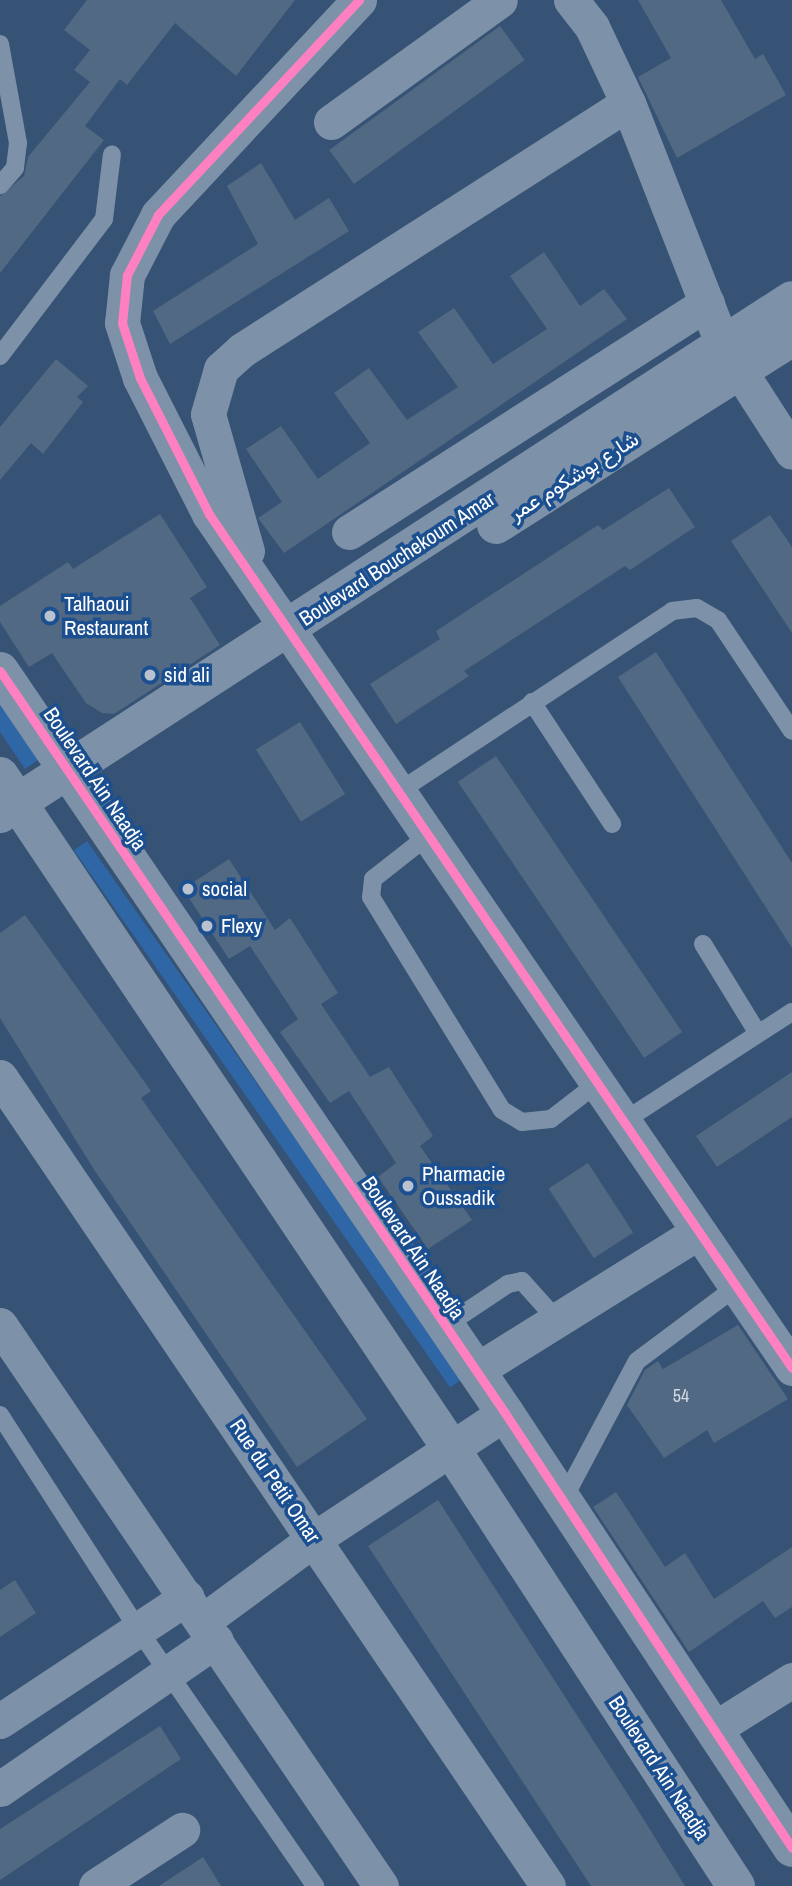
<!DOCTYPE html>
<html>
<head>
<meta charset="utf-8">
<style>
	body { margin:0 }
	#map { position:relative; width:792px; height:1886px; overflow:hidden; background:#365274; font-family:"Archivo Narrow",Vazirmatn,sans-serif }
	div>[style] { position:absolute }
	[style*='--x'] { left:calc(var(--x)*1px); top:calc(var(--y)*1px); width:calc(var(--w)*1px); rotate:calc(var(--a)*1deg) }
	.green>* { inset:0; background:#2f66a5; transform-origin:0 0 }
	.building>* { inset:0; background:#526984; transform-origin:0 0 }
	.service>* { height:18px; margin:-9px; padding:0 9px; transform-origin:9px; border-radius:9px; background:#7d92a8 }
	.minor>* { height:35px; margin:-17.5px; padding:0 17.5px; transform-origin:17.5px; border-radius:17.5px; background:#7d92a8 }
	.tertiary>* { height:38px; margin:-19px; padding:0 19px; transform-origin:19px; border-radius:19px; background:#7d92a8 }
	.cycleway>* { height:9px; margin:-4.5px; padding:0 4.5px; transform-origin:4.5px; border-radius:4.5px; background:#ff80c0 }
	.dots>* { width:19px; height:19px; translate:-50% -50%; box-sizing:border-box; border:4px solid #1b4f8f; border-radius:50% }
	span { translate:-50% -50%; white-space:nowrap; text-align:center; line-height:1.15; -webkit-text-stroke:7px #1b4f8f; paint-order:stroke }
	.number-label { font-size:18px; color:#d4dae0 }
	.number-label span { -webkit-text-stroke-width:0 }
	.street-label { font-size:21px; color:#fff }
	.poi-label { font-size:21px; color:#fff }
	.left { translate:0 -50%; text-align:left }
</style>
</head>
<body>
<div id="map">
	<div class="green">
		<i style="clip-path:polygon(0 696px,41px 758px,25px 769px,0 732px)"></i>
		<i style="left:87px;top:841px;width:656px;height:16px;rotate:55deg"></i>
	</div>
	<div class="building">
		<i style="clip-path:polygon(87px 0,295px 0,236px 76px,175px 23px,127px 85px,120px 79px,85px 126px,104px 140px,0 273px,0 196px,24px 176px,28px 157px,90px 82px,74px 70px,90px 50px,64px 30px)"></i>
		<i style="clip-path:polygon(638px 0,721px 0,755px 59px,763px 54px,786px 95px,677px 158px,638px 77px,671px 58px)"></i>
		<i style="left:500px;top:26px;width:42px;height:211px;rotate:54deg"></i>
		<i style="clip-path:polygon(261px 163px,295px 220px,329px 198px,349px 231px,170px 344px,153px 311px,258px 244px,227px 186px)"></i>
		<i style="clip-path:polygon(544px 252px,580px 306px,604px 289px,627px 319px,284px 553px,258px 518px,282px 502px,246px 449px,281px 426px,318px 479px,370px 443px,334px 393px,369px 368px,407px 420px,458px 387px,418px 332px,454px 308px,493px 364px,547px 329px,510px 276px)"></i>
		<i style="clip-path:polygon(56px 359px,88px 386px,77px 397px,83px 402px,43px 454px,31px 443px,0 480px,0 427px)"></i>
		<i style="clip-path:polygon(669px 488px,695px 527px,630px 570px,625px 566px,464px 671px,469px 676px,396px 724px,370px 684px,440px 639px,436px 631px,598px 525px,603px 530px)"></i>
		<i style="clip-path:polygon(160px 514px,207px 587px,190px 598px,220px 645px,114px 714px,102px 713px,86px 703px,52px 653px,29px 667px,0 622px,0 606px,68px 562px,73px 569px)"></i>
		<i style="clip-path:polygon(770px 515px,792px 547px,792px 633px,731px 541px)"></i>
		<i style="clip-path:polygon(656px 652px,792px 863px,792px 948px,618px 677px)"></i>
		<i style="left:300px;top:722px;width:85px;height:52px;rotate:58deg"></i>
		<i style="left:496px;top:756px;width:333px;height:46px;rotate:56deg"></i>
		<i style="clip-path:polygon(229px 859px,275px 930px,290px 918px,338px 993px,321px 1004px,370px 1077px,389px 1067px,433px 1136px,420px 1146px,472px 1220px,428px 1249px,378px 1177px,396px 1163px,349px 1091px,330px 1103px,280px 1032px,298px 1019px,250px 946px,229px 959px,183px 889px)"></i>
		<i style="clip-path:polygon(25px 915px,151px 1091px,141px 1098px,367px 1419px,297px 1467px,93px 1168px,0 1018px,0 933px)"></i>
		<i style="clip-path:polygon(792px 1072px,792px 1117px,717px 1167px,696px 1136px)"></i>
		<i style="left:588px;top:1163px;width:83px;height:47px;rotate:57deg"></i>
		<i style="clip-path:polygon(738px 1325px,788px 1399px,714px 1443px,707px 1430px,664px 1458px,627px 1405px,645px 1370px,658px 1361px,663px 1369px)"></i>
		<i style="clip-path:polygon(616px 1492px,665px 1567px,685px 1553px,714px 1599px,792px 1547px,792px 1607px,775px 1618px,763px 1601px,689px 1652px,593px 1507px)"></i>
		<i style="clip-path:polygon(438px 1500px,631px 1799px,685px 1886px,591px 1886px,368px 1546px)"></i>
		<i style="clip-path:polygon(15px 1580px,36px 1613px,0 1637px,0 1590px)"></i>
		<i style="clip-path:polygon(160px 1726px,181px 1759px,0 1880px,0 1829px)"></i>
		<i style="clip-path:polygon(203px 1857px,221px 1886px,159px 1886px)"></i>
	</div>
	<div class="service">
		<i style="--x:0;--y:44;--w:101;--a:79.7"></i>
		<i style="--x:18;--y:143;--w:25;--a:97"></i>
		<i style="--x:15;--y:168;--w:23;--a:131"></i>
		<i style="--x:0;--y:356;--w:172;--a:-52.8"></i>
		<i style="--x:104;--y:219;--w:65;--a:-83"></i>
		<i style="--x:532;--y:702;--w:146;--a:56.7"></i>
		<i style="--x:398;--y:792;--w:328;--a:-33.4"></i>
		<i style="--x:672;--y:611;--w:25;--a:-7"></i>
		<i style="--x:697;--y:608;--w:24;--a:30"></i>
		<i style="--x:718;--y:620;--w:133;--a:56.3"></i>
		<i style="--x:429;--y:835;--w:71;--a:141.8"></i>
		<i style="--x:373;--y:879;--w:18;--a:96"></i>
		<i style="--x:371;--y:897;--w:250;--a:58.4"></i>
		<i style="--x:502;--y:1110;--w:23;--a:31"></i>
		<i style="--x:522;--y:1122;--w:29;--a:-6"></i>
		<i style="--x:551;--y:1119;--w:56;--a:-37.7"></i>
		<i style="--x:703;--y:944;--w:103;--a:58.5"></i>
		<i style="--x:624;--y:1121;--w:200;--a:-33"></i>
		<i style="--x:445;--y:1326;--w:76;--a:-33.7"></i>
		<i style="--x:508;--y:1284;--w:14;--a:-12"></i>
		<i style="--x:522;--y:1281;--w:52;--a:48.1"></i>
		<i style="--x:0;--y:1415;--w:255;--a:57.2"></i>
		<i style="--x:138;--y:1629;--w:312;--a:55.4"></i>
		<i style="--x:563;--y:1500;--w:157;--a:-62"></i>
		<i style="--x:637;--y:1361;--w:124;--a:-36.8"></i>
	</div>
	<div class="minor">
		<i style="--x:359;--y:0;--w:294;--a:133.1"></i>
		<i style="--x:158;--y:215;--w:68;--a:117.3"></i>
		<i style="--x:127;--y:275;--w:48;--a:95.9"></i>
		<i style="--x:122;--y:323;--w:58;--a:71.9"></i>
		<i style="--x:140;--y:378;--w:153;--a:63.1"></i>
		<i style="--x:209;--y:514;--w:1034;--a:55.68"></i>
		<i style="--x:571;--y:0;--w:34;--a:52"></i>
		<i style="--x:592;--y:27;--w:84;--a:64.7"></i>
		<i style="--x:331;--y:122;--w:208;--a:-35.8"></i>
		<i style="--x:349;--y:532;--w:425;--a:-32.6"></i>
		<i style="--x:247;--y:551;--w:142;--a:-105.9"></i>
		<i style="--x:208;--y:414;--w:47;--a:-73.9"></i>
		<i style="--x:221;--y:369;--w:28;--a:-42"></i>
		<i style="--x:242;--y:350;--w:458;--a:-32.6"></i>
		<i style="--x:628;--y:103;--w:260;--a:68.6"></i>
		<i style="--x:723;--y:345;--w:127;--a:57.2"></i>
		<i style="--x:0;--y:1077;--w:977;--a:55.89"></i>
		<i style="--x:0;--y:1325;--w:678;--a:55.82"></i>
		<i style="--x:475;--y:1371;--w:263;--a:-31.9"></i>
		<i style="--x:203;--y:1621;--w:138;--a:-36.5"></i>
		<i style="--x:314;--y:1539;--w:229;--a:-33.4"></i>
		<i style="--x:0;--y:1721;--w:224;--a:-33.5"></i>
		<i style="--x:714;--y:1729;--w:92;--a:-32.1"></i>
		<i style="--x:0;--y:1789;--w:262;--a:-34.6"></i>
		<i style="--x:96;--y:1886;--w:103;--a:-33.1"></i>
	</div>
	<div class="tertiary">
		<i style="--x:496;--y:525;--w:351;--a:-32.4"></i>
		<i style="--x:0;--y:671;--w:898;--a:55.76"></i>
		<i style="--x:505;--y:1413;--w:521;--a:56.58"></i>
		<i style="--x:0;--y:776;--w:808;--a:56.15"></i>
		<i style="--x:450;--y:1447;--w:524;--a:56.92"></i>
		<i style="--x:0;--y:814;--w:944;--a:-32.98"></i>
	</div>
	<div class="cycleway">
		<i style="--x:359;--y:0;--w:294;--a:133.1"></i>
		<i style="--x:158;--y:215;--w:68;--a:117.3"></i>
		<i style="--x:127;--y:275;--w:48;--a:95.9"></i>
		<i style="--x:122;--y:323;--w:58;--a:71.9"></i>
		<i style="--x:140;--y:378;--w:153;--a:63.1"></i>
		<i style="--x:209;--y:514;--w:1034;--a:55.68"></i>
		<i style="--x:0;--y:671;--w:898;--a:55.76"></i>
		<i style="--x:505;--y:1413;--w:521;--a:56.58"></i>
	</div>
	<div class="dots">
		<i style="left:50px;top:616px;background:#b9c2ce"></i>
		<i style="left:150px;top:675px;background:#b9c2ce"></i>
		<i style="left:188px;top:889px;background:#b9c2ce"></i>
		<i style="left:207px;top:926px;background:#b9c2ce"></i>
		<i style="left:408px;top:1186px;background:#b9c2ce"></i>
	</div>
	<div class="number-label">
		<span style="left:681px;top:1396px">54</span>
	</div>
	<div class="street-label">
		<span style="left:574px;top:476px;rotate:-32deg">شارع بوشكوم عمر</span>
		<span style="left:397px;top:559px;rotate:-33deg">Boulevard Bouchekoum Amar</span>
		<span style="left:95px;top:779px;rotate:56deg">Boulevard Ain Naadja</span>
		<span style="left:413px;top:1248px;rotate:56deg">Boulevard Ain Naadja</span>
		<span style="left:275px;top:1481px;rotate:56deg">Rue du Petit Omar</span>
		<span style="left:659px;top:1768px;rotate:57deg">Boulevard Ain Naadja</span>
	</div>
	<div class="poi-label">
		<span class="left" style="left:64px;top:616px">Talhaoui<br>Restaurant</span>
		<span class="left" style="left:164px;top:675px">sid ali</span>
		<span class="left" style="left:202px;top:889px">social</span>
		<span class="left" style="left:221px;top:926px">Flexy</span>
		<span class="left" style="left:422px;top:1186px">Pharmacie<br>Oussadik</span>
	</div>
</div>
</body>
</html>
